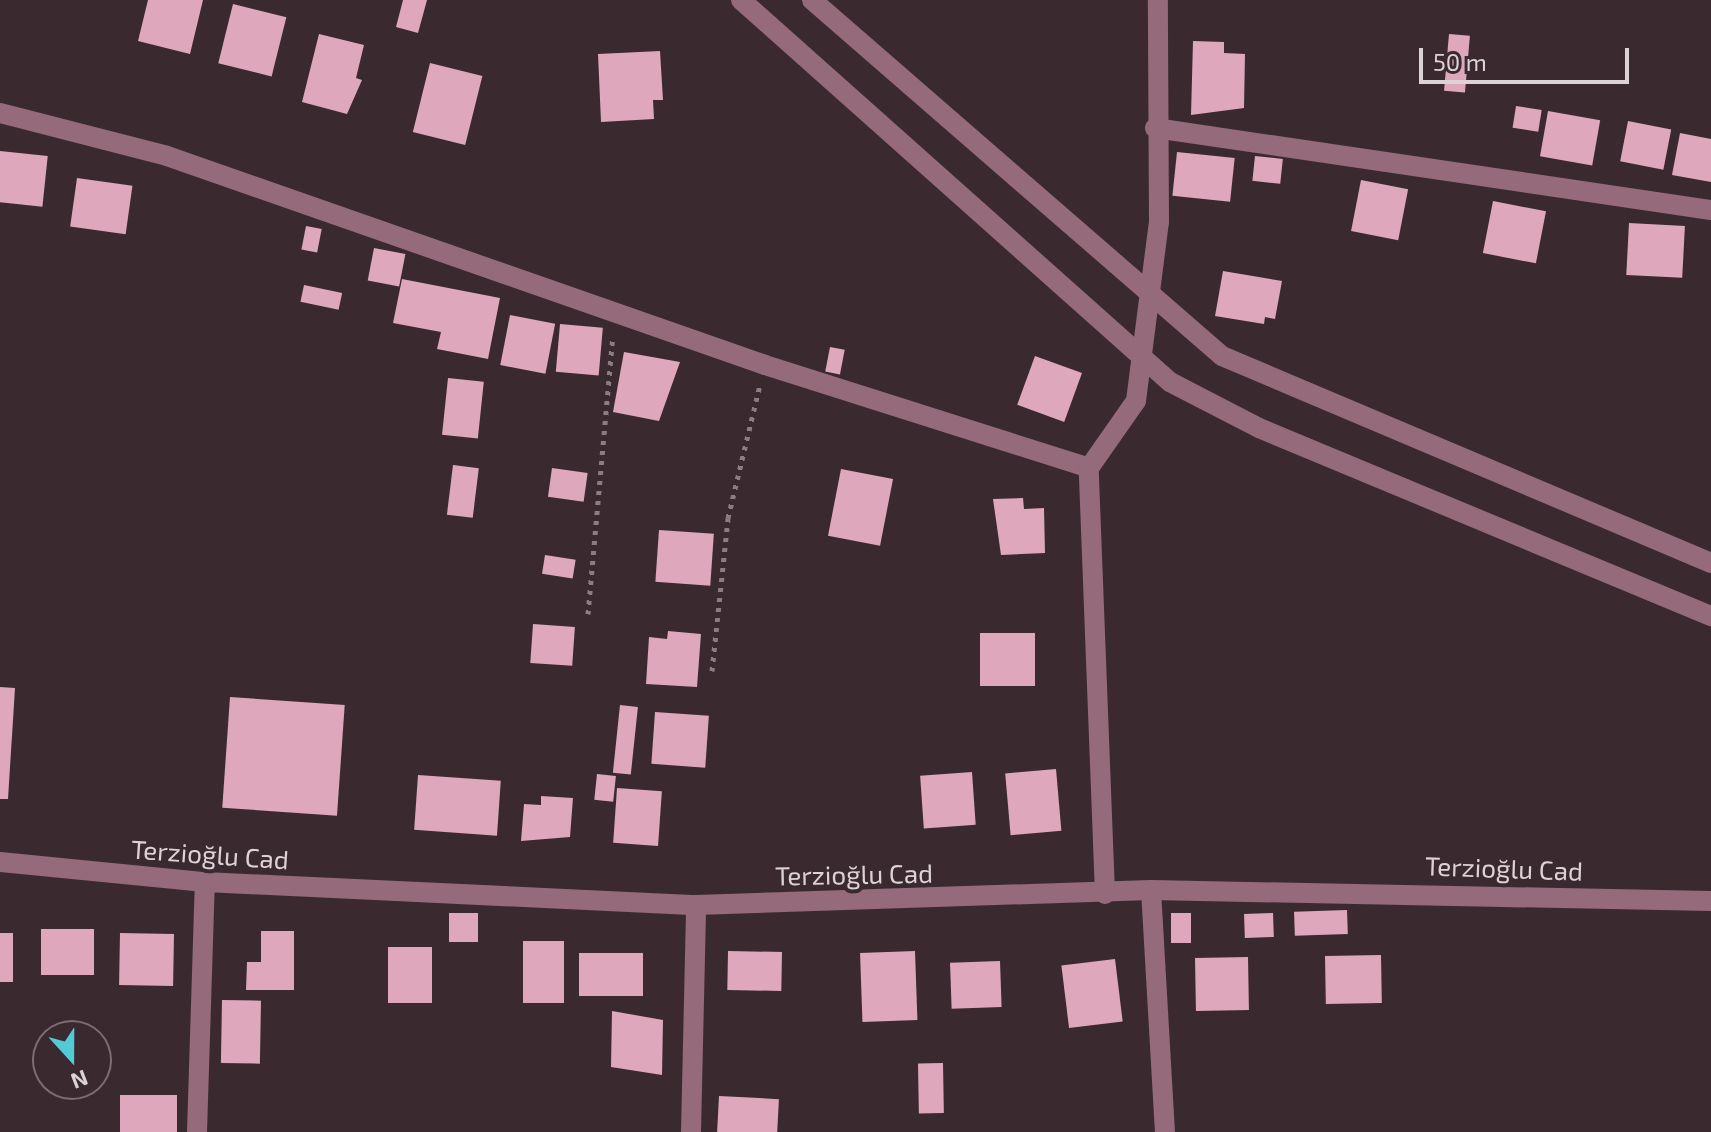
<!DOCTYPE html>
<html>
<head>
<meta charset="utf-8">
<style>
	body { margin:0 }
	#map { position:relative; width:1711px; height:1132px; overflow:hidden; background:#3a2a30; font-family:"Exo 2",sans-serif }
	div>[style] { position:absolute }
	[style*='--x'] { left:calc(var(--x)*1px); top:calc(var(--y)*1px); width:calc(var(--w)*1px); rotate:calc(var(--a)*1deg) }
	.building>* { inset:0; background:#dea7bc; transform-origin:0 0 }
	.path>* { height:5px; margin-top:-2.5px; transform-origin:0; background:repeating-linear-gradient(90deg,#8b7d82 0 4px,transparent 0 10px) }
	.minor>* { height:20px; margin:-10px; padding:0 10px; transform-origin:10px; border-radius:10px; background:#956a7b }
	span { translate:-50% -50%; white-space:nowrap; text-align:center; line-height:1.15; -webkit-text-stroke:8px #3a2a30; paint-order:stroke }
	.street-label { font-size:26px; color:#ddd2d6 }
	.north { position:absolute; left:32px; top:1020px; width:80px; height:80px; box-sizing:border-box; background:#3a2a30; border:2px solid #7b6d72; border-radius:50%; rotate:159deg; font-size:22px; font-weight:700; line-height:32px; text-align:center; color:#ddd2d6 }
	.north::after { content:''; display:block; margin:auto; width:28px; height:36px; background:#52cbd7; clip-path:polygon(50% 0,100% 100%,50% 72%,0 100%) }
	.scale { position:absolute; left:1419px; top:48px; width:210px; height:36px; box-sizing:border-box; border:4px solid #ddd2d6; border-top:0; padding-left:10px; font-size:24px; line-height:28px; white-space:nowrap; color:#ddd2d6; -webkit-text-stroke:6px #3a2a30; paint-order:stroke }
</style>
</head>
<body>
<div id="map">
	<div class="building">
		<i style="clip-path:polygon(148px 0,203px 0,190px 54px,138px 41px)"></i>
		<i style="clip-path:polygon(403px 0,427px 0,418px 33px,396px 27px)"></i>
		<i style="left:233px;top:4px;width:55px;height:61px;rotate:14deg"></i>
		<i style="clip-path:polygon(319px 34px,364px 45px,356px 78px,362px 80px,347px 114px,302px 102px)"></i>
		<i style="left:1449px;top:34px;width:21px;height:57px;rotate:5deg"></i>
		<i style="clip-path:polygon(1193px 41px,1224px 42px,1224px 53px,1245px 54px,1244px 108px,1191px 115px)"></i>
		<i style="clip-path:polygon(660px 51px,663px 100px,653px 100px,654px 119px,601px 122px,598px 54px)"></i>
		<i style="left:430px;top:63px;width:54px;height:71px;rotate:14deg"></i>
		<i style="left:1516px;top:106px;width:26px;height:22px;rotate:9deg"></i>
		<i style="left:1548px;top:111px;width:53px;height:46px;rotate:10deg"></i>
		<i style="left:1628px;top:121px;width:44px;height:41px;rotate:11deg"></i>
		<i style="clip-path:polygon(1680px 133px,1711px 139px,1711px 182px,1672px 175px)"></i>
		<i style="left:0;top:151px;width:48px;height:51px;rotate:6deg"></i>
		<i style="left:1177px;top:152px;width:58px;height:44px;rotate:6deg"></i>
		<i style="left:1255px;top:156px;width:28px;height:25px;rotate:6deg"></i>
		<i style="left:77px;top:178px;width:56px;height:49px;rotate:8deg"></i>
		<i style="left:1361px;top:180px;width:48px;height:52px;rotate:11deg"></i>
		<i style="left:1493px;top:201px;width:54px;height:53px;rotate:11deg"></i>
		<i style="left:1629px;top:223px;width:56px;height:52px;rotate:3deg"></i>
		<i style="left:306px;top:226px;width:16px;height:24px;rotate:11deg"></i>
		<i style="left:374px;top:248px;width:32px;height:33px;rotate:11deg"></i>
		<i style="clip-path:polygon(1223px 271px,1282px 281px,1275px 319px,1265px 317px,1264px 324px,1215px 316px)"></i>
		<i style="clip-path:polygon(402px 279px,500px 298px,488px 359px,437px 349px,441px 332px,393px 323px)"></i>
		<i style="left:304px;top:285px;width:39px;height:17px;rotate:12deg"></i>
		<i style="left:510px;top:315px;width:46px;height:51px;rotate:11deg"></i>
		<i style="left:560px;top:324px;width:43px;height:48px;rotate:5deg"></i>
		<i style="left:830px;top:347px;width:15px;height:25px;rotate:11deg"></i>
		<i style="clip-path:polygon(624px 352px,680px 362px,659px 421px,613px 412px)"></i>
		<i style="left:1035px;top:356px;width:50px;height:52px;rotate:20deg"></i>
		<i style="left:448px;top:378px;width:36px;height:57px;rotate:6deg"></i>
		<i style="left:453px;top:465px;width:26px;height:50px;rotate:7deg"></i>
		<i style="left:552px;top:468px;width:36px;height:29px;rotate:8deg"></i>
		<i style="left:841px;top:469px;width:53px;height:68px;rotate:11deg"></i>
		<i style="clip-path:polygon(1023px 498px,1024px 509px,1044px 508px,1045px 553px,1001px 555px,993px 499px)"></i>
		<i style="left:659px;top:530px;width:55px;height:52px;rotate:4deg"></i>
		<i style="left:545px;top:555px;width:31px;height:19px;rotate:9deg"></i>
		<i style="left:533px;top:624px;width:42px;height:39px;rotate:4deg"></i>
		<i style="clip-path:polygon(668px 631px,701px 634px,697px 687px,646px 684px,649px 637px,667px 639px)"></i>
		<i style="left:1035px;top:633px;width:53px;height:55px;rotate:90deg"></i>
		<i style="clip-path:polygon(0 687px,15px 688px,8px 799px,0 799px)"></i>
		<i style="left:230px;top:697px;width:115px;height:111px;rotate:4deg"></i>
		<i style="left:620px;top:705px;width:18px;height:68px;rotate:6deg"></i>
		<i style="left:655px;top:712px;width:54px;height:52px;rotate:4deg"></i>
		<i style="left:1056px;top:769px;width:62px;height:51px;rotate:85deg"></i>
		<i style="left:972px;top:772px;width:53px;height:52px;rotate:86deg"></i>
		<i style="left:597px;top:774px;width:19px;height:26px;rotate:6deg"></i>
		<i style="left:418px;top:775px;width:83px;height:55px;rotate:4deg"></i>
		<i style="left:617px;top:788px;width:45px;height:55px;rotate:4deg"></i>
		<i style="clip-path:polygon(541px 796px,573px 798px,570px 837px,521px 841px,524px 804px,541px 805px)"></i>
		<i style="left:1347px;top:910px;width:24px;height:53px;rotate:88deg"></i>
		<i style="left:449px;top:913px;width:29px;height:29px"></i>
		<i style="left:1191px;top:913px;width:30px;height:20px;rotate:90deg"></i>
		<i style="left:1273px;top:913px;width:24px;height:29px;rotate:88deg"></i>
		<i style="left:41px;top:929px;width:53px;height:46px"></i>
		<i style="clip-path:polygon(261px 931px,294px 931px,294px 990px,246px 990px,247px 962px,261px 962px)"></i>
		<i style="left:0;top:933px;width:13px;height:49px"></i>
		<i style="left:120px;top:933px;width:54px;height:52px;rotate:1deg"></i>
		<i style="left:523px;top:941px;width:41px;height:62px"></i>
		<i style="left:388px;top:947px;width:44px;height:56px"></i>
		<i style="left:728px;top:951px;width:54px;height:39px;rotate:1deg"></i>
		<i style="left:915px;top:951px;width:69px;height:55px;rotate:88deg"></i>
		<i style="left:579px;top:953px;width:64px;height:43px"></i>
		<i style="left:1381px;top:955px;width:48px;height:56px;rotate:89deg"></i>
		<i style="left:1248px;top:957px;width:53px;height:53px;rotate:89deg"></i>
		<i style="left:1115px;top:959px;width:63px;height:54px;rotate:83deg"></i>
		<i style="left:1000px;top:961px;width:46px;height:50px;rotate:88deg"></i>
		<i style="left:222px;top:1000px;width:39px;height:63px;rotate:1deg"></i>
		<i style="clip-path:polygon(612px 1011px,663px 1020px,662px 1075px,611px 1067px)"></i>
		<i style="left:943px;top:1063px;width:50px;height:25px;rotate:89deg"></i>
		<i style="left:120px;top:1095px;width:57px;height:37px"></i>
		<i style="left:719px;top:1096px;width:60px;height:36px;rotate:3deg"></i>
	</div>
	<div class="path">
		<i style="--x:588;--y:614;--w:279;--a:-84.9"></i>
		<i style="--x:712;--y:671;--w:154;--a:-84"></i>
		<i style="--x:728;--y:518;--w:137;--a:-76.5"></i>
	</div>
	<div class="minor">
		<i style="--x:741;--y:0;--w:574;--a:41.68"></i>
		<i style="--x:1170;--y:382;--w:100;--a:27.3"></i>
		<i style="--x:1259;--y:428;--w:490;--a:22.6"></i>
		<i style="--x:812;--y:0;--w:543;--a:40.97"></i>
		<i style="--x:1222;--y:356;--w:531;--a:22.94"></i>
		<i style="--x:0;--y:113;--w:172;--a:14.4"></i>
		<i style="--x:167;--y:156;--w:633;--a:19.26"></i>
		<i style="--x:765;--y:365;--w:340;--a:17.6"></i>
		<i style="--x:1155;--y:128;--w:562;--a:8.39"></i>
		<i style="--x:0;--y:862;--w:206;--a:5.6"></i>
		<i style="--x:205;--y:882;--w:492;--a:2.7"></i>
		<i style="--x:696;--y:905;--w:455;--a:-1.9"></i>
		<i style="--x:1151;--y:890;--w:560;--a:1.13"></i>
		<i style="--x:1151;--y:890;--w:242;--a:86.7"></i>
		<i style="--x:1105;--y:894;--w:426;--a:-92.2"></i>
		<i style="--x:1089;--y:468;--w:82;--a:-55"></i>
		<i style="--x:1136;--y:401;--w:180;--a:-82.7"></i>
		<i style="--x:1159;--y:222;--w:222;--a:-90.3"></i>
		<i style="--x:197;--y:1132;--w:250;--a:-88.2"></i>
		<i style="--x:691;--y:1132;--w:227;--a:-88.7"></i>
	</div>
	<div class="street-label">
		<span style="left:210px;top:854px;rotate:4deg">Terzioğlu Cad</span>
		<span style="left:1504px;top:868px;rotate:2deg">Terzioğlu Cad</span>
		<span style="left:854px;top:874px;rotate:-1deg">Terzioğlu Cad</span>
	</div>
	<div class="north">N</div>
	<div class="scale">50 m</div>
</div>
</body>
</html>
